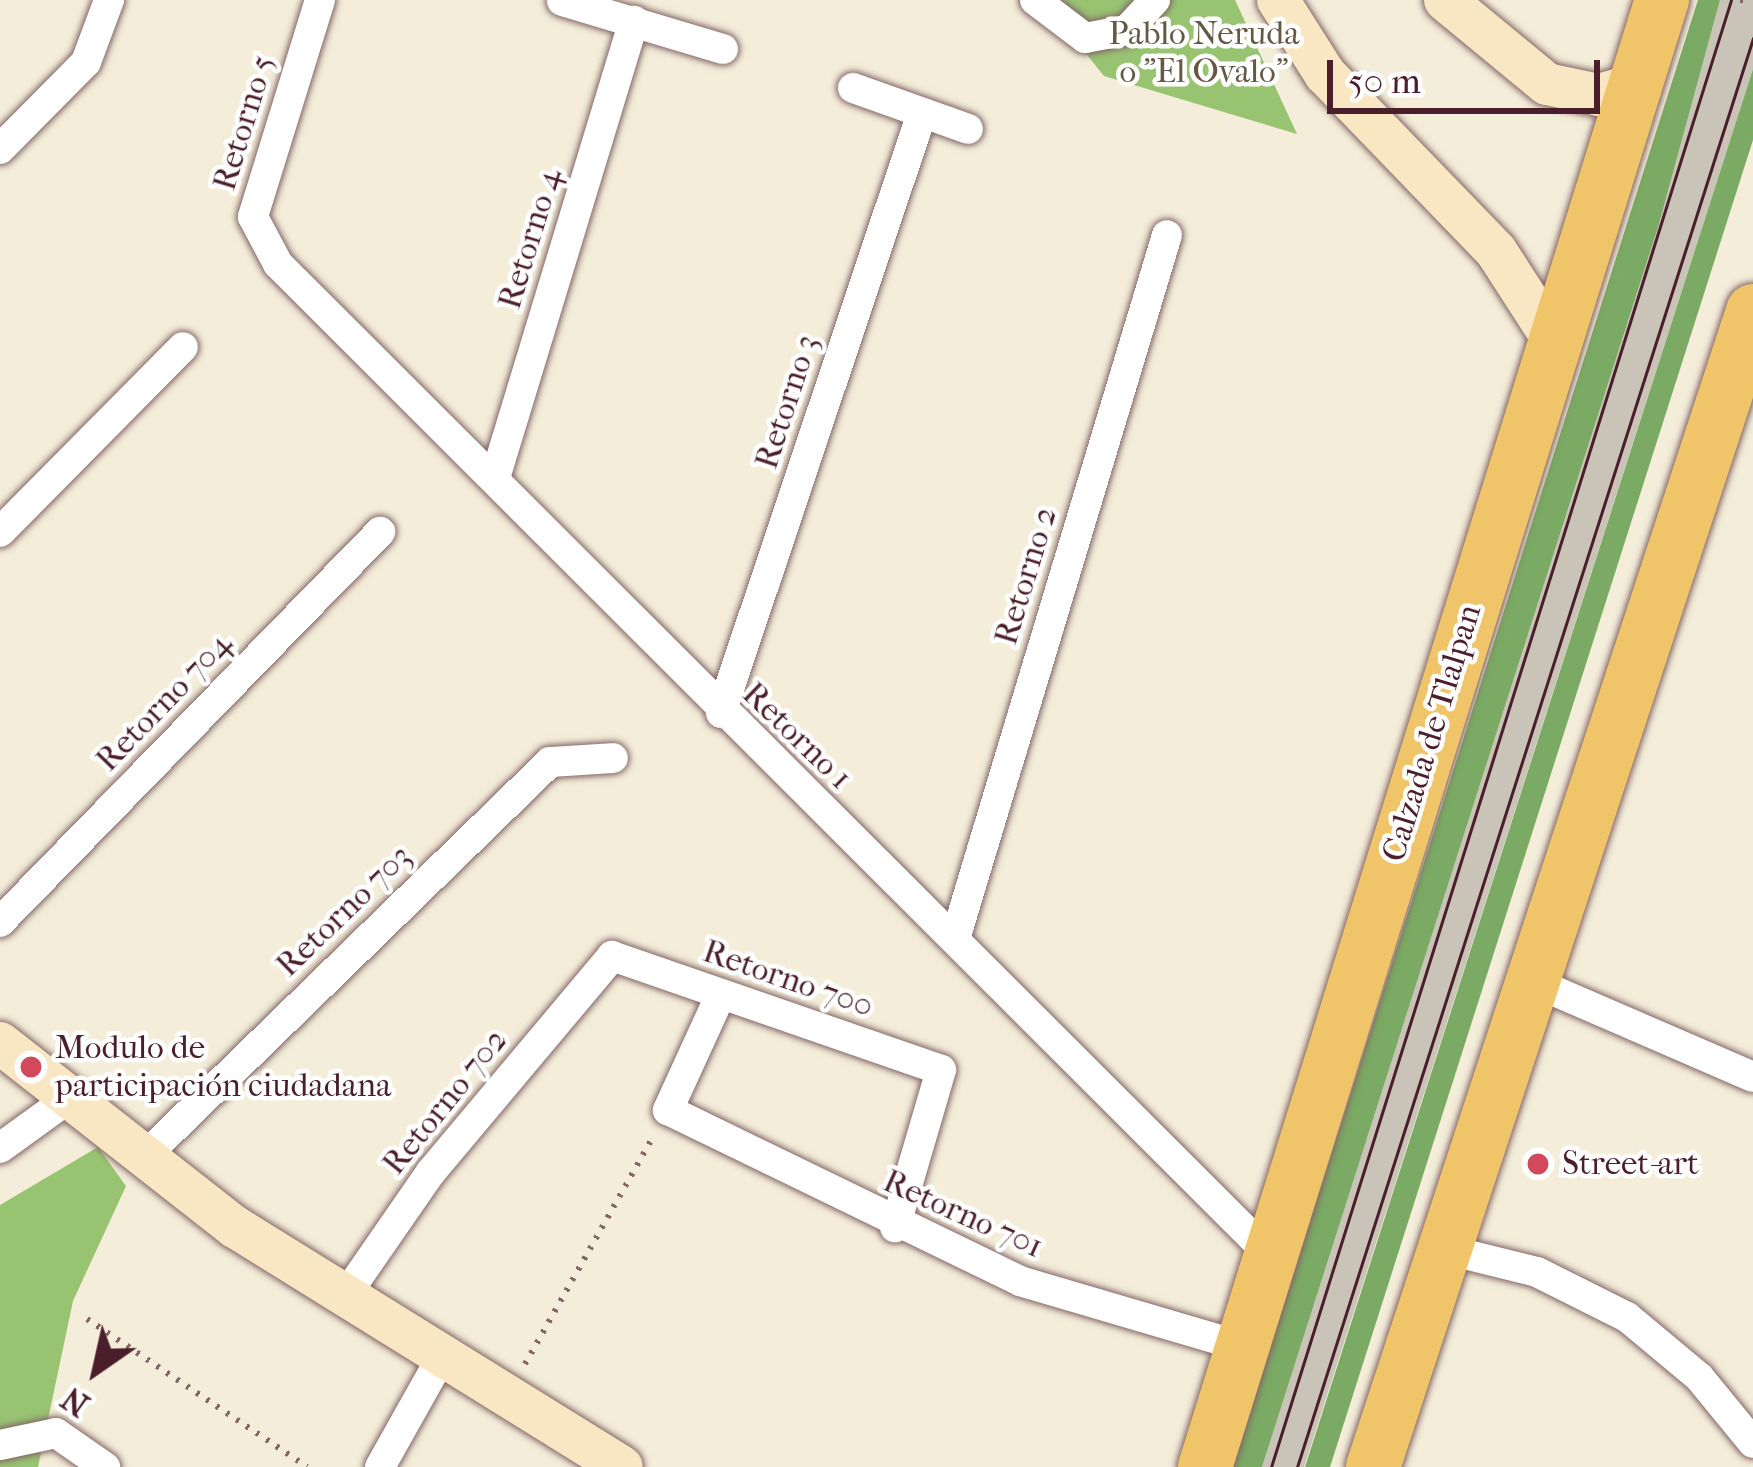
<!DOCTYPE html>
<html>
<head>
<meta charset="utf-8">
<style>
	body { margin:0 }
	#map { position:relative; width:1753px; height:1467px; overflow:hidden; background:#f3edd9; font-family:"IM FELL French Canon",serif }
	div>[style] { position:absolute }
	[style*='--x'] { left:calc(var(--x)*1px); top:calc(var(--y)*1px); width:calc(var(--w)*1px); rotate:calc(var(--a)*1deg) }
	.industrial>* { inset:0; background:#c9c3b8 }
	.green>* { inset:0; background:#98c472 }
	.forest>* { inset:0; background:#7aaa64 }
	.path>* { height:6px; margin-top:-3px; transform-origin:0; background:repeating-linear-gradient(90deg,#856768 0 3px,transparent 0 12px) }
	.roads { filter:drop-shadow(0 0 3px #856768) drop-shadow(0 0 3px #856768) }
	.street>* { height:30px; margin:-15px; padding:0 15px; transform-origin:15px; border-radius:15px; background:#fff }
	.secondary>* { height:42px; margin:-21px; padding:0 21px; transform-origin:21px; border-radius:21px; background:#f9e7c3 }
	.highway>* { height:54px; margin:-27px; padding:0 27px; transform-origin:27px; border-radius:27px; background:#f0c469 }
	.tram>* { height:3px; margin:-1.5px; padding:0 1.5px; transform-origin:1.5px; border-radius:1.5px; background:#4a1f2b }
	.dots>* { width:33px; height:33px; translate:-50% -50%; box-sizing:border-box; border:6px solid #fff; border-radius:50% }
	span { translate:-50% -50%; white-space:nowrap; text-align:center; line-height:1.15; -webkit-text-stroke:9px #fff; paint-order:stroke }
	.park-label { font-size:33px; color:#655944 }
	.street-label { font-size:33px; color:#4a1f2b }
	.poi-label { font-size:33px; color:#4a1f2b }
	.left { translate:0 -50%; text-align:left }
	.north { position:absolute; left:36px; top:1311px; width:120px; height:120px; -webkit-text-stroke:9px #fff; paint-order:stroke; rotate:214deg; font-size:33px; font-weight:700; line-height:48px; text-align:center; color:#4a1f2b }
	.north::after { content:''; display:block; margin:auto; width:42px; height:54px; background:#4a1f2b; clip-path:polygon(50% 0,100% 100%,50% 72%,0 100%) }
	.scale { position:absolute; left:1327px; top:60px; width:273px; height:54px; box-sizing:border-box; border:6px solid #4a1f2b; border-top:0; padding-left:15px; font-size:36px; line-height:42px; white-space:nowrap; color:#4a1f2b; -webkit-text-stroke:9px #fff; paint-order:stroke }
</style>
</head>
<body>
<div id="map">
	<div class="industrial">
		<i style="clip-path:polygon(1720px 0,1753px 0,1753px 69px,1304px 1467px,1262px 1467px,1659px 224px)"></i>
	</div>
	<div class="green">
		<i style="clip-path:polygon(1043px 0,1235px 0,1297px 134px,1104px 76px)"></i>
		<i style="clip-path:polygon(98px 1147px,126px 1186px,73px 1301px,38px 1467px,0 1467px,0 1205px)"></i>
	</div>
	<div class="forest">
		<i style="clip-path:polygon(1698px 0,1720px 0,1659px 224px,1262px 1467px,1232px 1467px)"></i>
		<i style="clip-path:polygon(1753px 69px,1753px 140px,1330px 1467px,1305px 1467px)"></i>
	</div>
	<div class="path">
		<i style="--x:1740;--y:0;--w:12;--a:0"></i>
		<i style="--x:87;--y:1319;--w:265;--a:33.9"></i>
		<i style="--x:525;--y:1364;--w:263;--a:-60.6"></i>
	</div>
	<div class="roads">
		<div class="street">
			<i style="--x:320;--y:0;--w:227;--a:107.2"></i>
			<i style="--x:253;--y:217;--w:53;--a:62"></i>
			<i style="--x:278;--y:264;--w:1402;--a:44.97"></i>
			<i style="--x:1035;--y:0;--w:63;--a:37.2"></i>
			<i style="--x:1085;--y:38;--w:43;--a:-10.8"></i>
			<i style="--x:1127;--y:30;--w:41;--a:-47"></i>
			<i style="--x:562;--y:1;--w:168;--a:16.6"></i>
			<i style="--x:853;--y:88;--w:122;--a:19.6"></i>
			<i style="--x:0;--y:149;--w:122;--a:-45.3"></i>
			<i style="--x:86;--y:62;--w:66;--a:-69.6"></i>
			<i style="--x:495;--y:478;--w:478;--a:-73.1"></i>
			<i style="--x:0;--y:532;--w:260;--a:-45.3"></i>
			<i style="--x:721;--y:713;--w:633;--a:-71.48"></i>
			<i style="--x:0;--y:922;--w:545;--a:-45.74"></i>
			<i style="--x:955;--y:939;--w:735;--a:-73.24"></i>
			<i style="--x:1529;--y:980;--w:244;--a:23.4"></i>
			<i style="--x:721;--y:994;--w:128;--a:114.6"></i>
			<i style="--x:668;--y:1110;--w:391;--a:25.9"></i>
			<i style="--x:1020;--y:1281;--w:234;--a:16.4"></i>
			<i style="--x:0;--y:1148;--w:85;--a:-35.9"></i>
			<i style="--x:144;--y:1157;--w:566;--a:-44.21"></i>
			<i style="--x:550;--y:762;--w:63;--a:-3.6"></i>
			<i style="--x:1440;--y:1248;--w:100;--a:13.9"></i>
			<i style="--x:1537;--y:1272;--w:101;--a:26.6"></i>
			<i style="--x:1627;--y:1317;--w:94;--a:39.8"></i>
			<i style="--x:1699;--y:1377;--w:85;--a:50.7"></i>
			<i style="--x:343;--y:1299;--w:155;--a:-55.3"></i>
			<i style="--x:431;--y:1172;--w:282;--a:-50"></i>
			<i style="--x:612;--y:956;--w:348;--a:19.1"></i>
			<i style="--x:941;--y:1070;--w:164;--a:106.3"></i>
			<i style="--x:0;--y:1445;--w:57;--a:-12.1"></i>
			<i style="--x:56;--y:1433;--w:60;--a:34.8"></i>
			<i style="--x:380;--y:1467;--w:123;--a:-60.7"></i>
		</div>
		<div class="secondary">
			<i style="--x:1278;--y:0;--w:88;--a:57.6"></i>
			<i style="--x:1325;--y:74;--w:246;--a:46"></i>
			<i style="--x:1496;--y:251;--w:107;--a:57.2"></i>
			<i style="--x:1445;--y:0;--w:132;--a:39.5"></i>
			<i style="--x:1547;--y:84;--w:53;--a:11.9"></i>
			<i style="--x:1599;--y:95;--w:36;--a:-16"></i>
			<i style="--x:0;--y:1043;--w:298;--a:38.1"></i>
			<i style="--x:235;--y:1227;--w:455;--a:31.8"></i>
		</div>
		<div class="highway">
			<i style="--x:1205;--y:1467;--w:1537;--a:-72.7"></i>
			<i style="--x:1373;--y:1467;--w:1217;--a:-71.8"></i>
		</div>
	</div>
	<div class="tram">
		<i style="--x:1271;--y:1467;--w:1537;--a:-72.59"></i>
		<i style="--x:1297;--y:1467;--w:1500;--a:-72.3"></i>
	</div>
	<div class="dots">
		<i style="left:31px;top:1067px;background:#d1495b"></i>
		<i style="left:1538px;top:1164px;background:#d1495b"></i>
	</div>
	<div class="park-label">
		<span style="left:1204px;top:53px">Pablo Neruda<br>o "El Ovalo"</span>
	</div>
	<div class="street-label">
		<span style="left:244px;top:123px;rotate:-73deg">Retorno 5</span>
		<span style="left:530px;top:239px;rotate:-73deg">Retorno 4</span>
		<span style="left:787px;top:402px;rotate:-72deg">Retorno 3</span>
		<span style="left:1026px;top:576px;rotate:-73deg">Retorno 2</span>
		<span style="left:164px;top:702px;rotate:-46deg">Retorno 704</span>
		<span style="left:1432px;top:733px;rotate:-73deg">Calzada de Tlalpan</span>
		<span style="left:797px;top:736px;rotate:44deg">Retorno 1</span>
		<span style="left:344px;top:911px;rotate:-44deg">Retorno 703</span>
		<span style="left:788px;top:979px;rotate:19deg">Retorno 700</span>
		<span style="left:445px;top:1102px;rotate:-51deg">Retorno 702</span>
		<span style="left:963px;top:1214px;rotate:24deg">Retorno 701</span>
	</div>
	<div class="poi-label">
		<span class="left" style="left:55px;top:1067px">Modulo de<br>participación ciudadana</span>
		<span class="left" style="left:1562px;top:1164px">Street-art</span>
	</div>
	<div class="north">N</div>
	<div class="scale">50 m</div>
</div>
</body>
</html>
